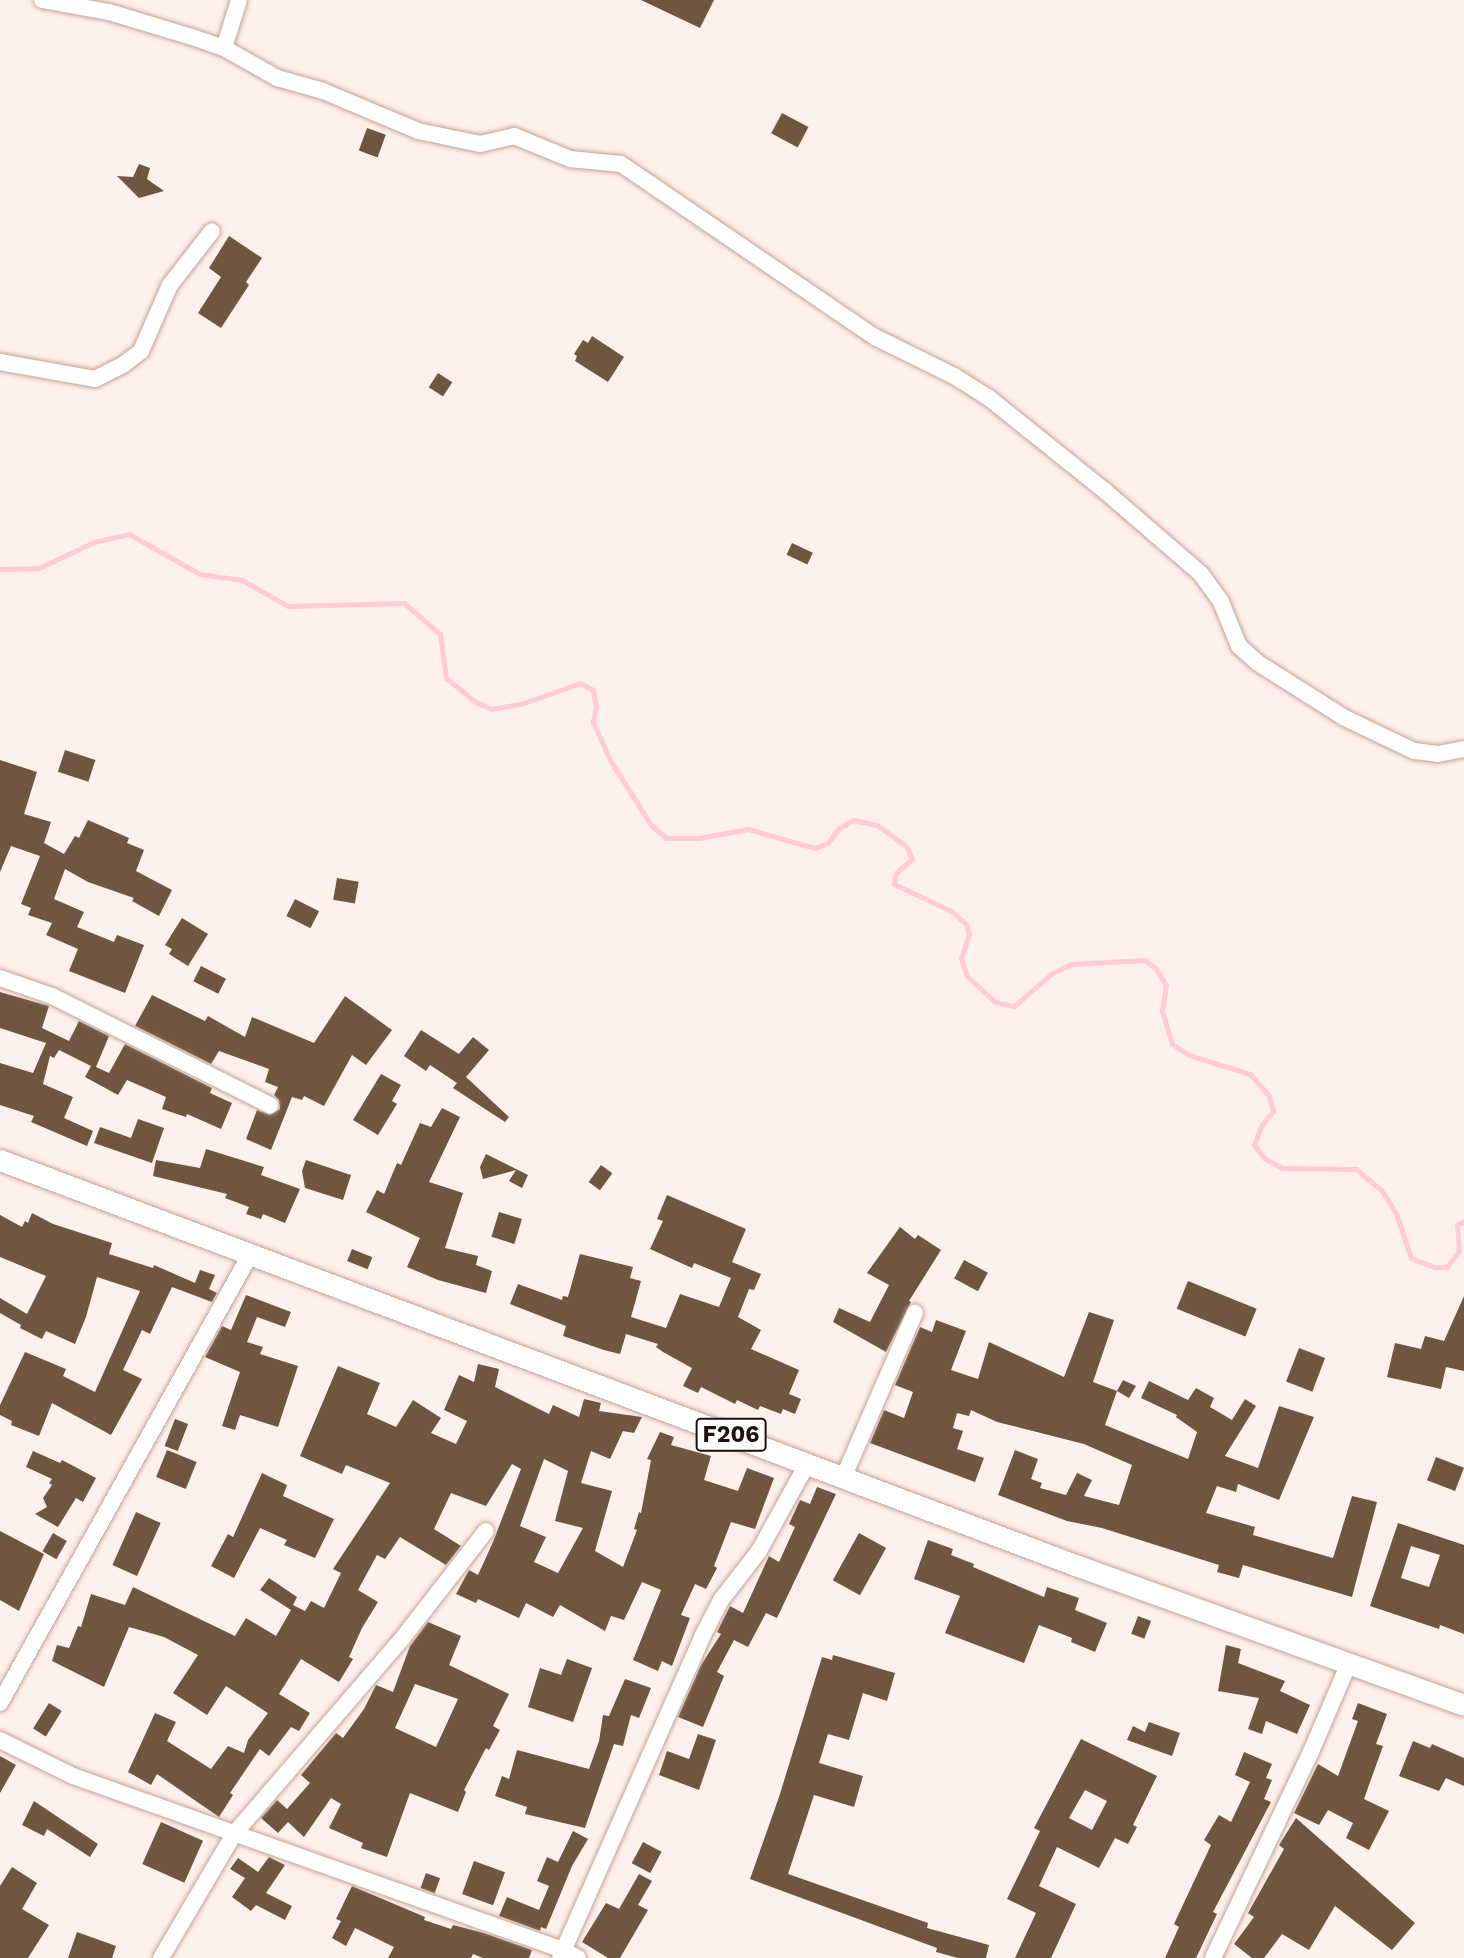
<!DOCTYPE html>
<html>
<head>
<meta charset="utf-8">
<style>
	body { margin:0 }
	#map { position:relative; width:1464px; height:1958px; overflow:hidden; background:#fef0ea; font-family:"Work Sans",sans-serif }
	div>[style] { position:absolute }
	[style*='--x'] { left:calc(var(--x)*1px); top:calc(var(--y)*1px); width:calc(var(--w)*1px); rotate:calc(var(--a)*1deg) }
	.stream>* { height:5px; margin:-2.5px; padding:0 2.5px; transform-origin:2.5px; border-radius:2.5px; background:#ffccd5 }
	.building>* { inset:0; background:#6e5641; transform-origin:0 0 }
	.roads { filter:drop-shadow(0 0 2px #c4a294) drop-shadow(0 0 2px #c4a294) }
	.minor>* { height:16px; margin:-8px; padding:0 8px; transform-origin:8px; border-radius:8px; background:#fff }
	.major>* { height:21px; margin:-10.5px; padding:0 10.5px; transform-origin:10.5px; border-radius:10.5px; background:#fff }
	span { translate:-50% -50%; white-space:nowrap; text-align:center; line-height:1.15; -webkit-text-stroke:7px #fff; paint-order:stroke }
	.shield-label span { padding:2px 5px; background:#fff; border:2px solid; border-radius:5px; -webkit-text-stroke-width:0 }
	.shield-label { font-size:23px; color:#1e120d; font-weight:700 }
</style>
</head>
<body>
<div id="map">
	<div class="stream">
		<i style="--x:0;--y:569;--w:39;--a:-1"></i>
		<i style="--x:39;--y:568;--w:61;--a:-25.3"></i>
		<i style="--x:94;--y:542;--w:36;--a:-13"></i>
		<i style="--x:129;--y:534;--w:81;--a:29.4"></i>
		<i style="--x:200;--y:574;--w:42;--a:8.1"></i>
		<i style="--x:242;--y:580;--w:53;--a:29.5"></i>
		<i style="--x:288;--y:606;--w:116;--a:-1.5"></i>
		<i style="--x:404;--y:603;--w:48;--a:40.7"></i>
		<i style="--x:440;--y:634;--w:44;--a:82.2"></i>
		<i style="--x:446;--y:678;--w:36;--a:39"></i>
		<i style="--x:474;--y:701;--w:19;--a:25"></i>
		<i style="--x:491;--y:709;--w:34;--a:-10"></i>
		<i style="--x:524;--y:703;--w:59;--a:-19.7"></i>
		<i style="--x:580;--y:683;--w:15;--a:28"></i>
		<i style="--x:593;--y:690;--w:16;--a:79"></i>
		<i style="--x:596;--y:706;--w:16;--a:101"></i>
		<i style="--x:593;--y:722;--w:42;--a:65.9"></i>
		<i style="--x:610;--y:760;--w:77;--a:57.8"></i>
		<i style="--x:651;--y:825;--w:20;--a:41"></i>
		<i style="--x:666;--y:838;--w:33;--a:0"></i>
		<i style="--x:699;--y:838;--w:50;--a:-10.4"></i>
		<i style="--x:748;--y:829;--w:70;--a:15.8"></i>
		<i style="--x:815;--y:848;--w:14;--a:-21"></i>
		<i style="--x:828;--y:843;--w:17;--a:-54"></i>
		<i style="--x:838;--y:829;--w:17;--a:-31"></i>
		<i style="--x:853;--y:820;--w:25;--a:12"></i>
		<i style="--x:877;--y:825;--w:36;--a:36"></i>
		<i style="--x:906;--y:846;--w:14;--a:65"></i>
		<i style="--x:912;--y:859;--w:21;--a:139"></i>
		<i style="--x:896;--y:873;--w:11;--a:100"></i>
		<i style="--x:894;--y:884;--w:63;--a:25.3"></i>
		<i style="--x:951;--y:911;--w:20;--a:41"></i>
		<i style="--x:966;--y:924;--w:10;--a:73"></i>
		<i style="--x:969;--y:934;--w:25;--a:108"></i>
		<i style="--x:961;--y:958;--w:19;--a:72"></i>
		<i style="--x:967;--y:976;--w:38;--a:43"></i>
		<i style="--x:995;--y:1002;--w:19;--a:12"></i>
		<i style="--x:1014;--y:1006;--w:49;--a:-40.9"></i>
		<i style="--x:1051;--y:974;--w:22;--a:-27"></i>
		<i style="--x:1071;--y:964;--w:74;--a:-3.1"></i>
		<i style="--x:1145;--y:960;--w:14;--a:39"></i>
		<i style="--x:1156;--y:969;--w:19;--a:58"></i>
		<i style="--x:1166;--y:985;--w:26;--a:99"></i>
		<i style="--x:1162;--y:1011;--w:34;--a:73"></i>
		<i style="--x:1172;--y:1044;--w:20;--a:33"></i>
		<i style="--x:1189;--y:1055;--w:64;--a:17.3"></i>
		<i style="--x:1250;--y:1074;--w:29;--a:49"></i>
		<i style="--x:1269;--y:1096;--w:16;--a:75"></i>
		<i style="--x:1273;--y:1111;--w:19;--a:129"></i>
		<i style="--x:1261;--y:1126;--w:20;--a:110"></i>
		<i style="--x:1254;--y:1145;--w:16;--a:52"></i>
		<i style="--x:1264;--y:1158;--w:21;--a:29"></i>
		<i style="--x:1282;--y:1168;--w:74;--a:0.8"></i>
		<i style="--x:1356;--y:1169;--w:34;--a:40"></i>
		<i style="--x:1382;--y:1191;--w:26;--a:58"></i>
		<i style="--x:1396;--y:1213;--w:47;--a:71.6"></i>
		<i style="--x:1411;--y:1258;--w:26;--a:21"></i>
		<i style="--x:1435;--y:1267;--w:12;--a:0"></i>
		<i style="--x:1447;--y:1267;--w:20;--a:-53"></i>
		<i style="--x:1459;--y:1251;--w:26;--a:-94"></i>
		<i style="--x:1457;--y:1225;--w:8;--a:-30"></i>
	</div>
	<div class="building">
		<i style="clip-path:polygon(641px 0,714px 0,700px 28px)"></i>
		<i style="left:782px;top:113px;width:30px;height:23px;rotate:28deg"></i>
		<i style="left:367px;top:128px;width:20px;height:24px;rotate:20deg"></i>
		<i style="clip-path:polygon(139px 164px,150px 168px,147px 179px,164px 191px,139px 198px,117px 176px,133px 177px)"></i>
		<i style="clip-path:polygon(229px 236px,262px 258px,246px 282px,249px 285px,221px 328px,198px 313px,221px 277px,209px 268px)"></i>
		<i style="clip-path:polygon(592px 336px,624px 357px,608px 382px,575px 361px,577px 356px,574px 354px,583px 340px,588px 343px)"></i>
		<i style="left:438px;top:373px;width:17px;height:17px;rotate:33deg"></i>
		<i style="left:792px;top:543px;width:23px;height:13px;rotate:25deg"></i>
		<i style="left:65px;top:750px;width:32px;height:23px;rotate:18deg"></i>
		<i style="clip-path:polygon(0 760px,37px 772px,24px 814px,51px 822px,44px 843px,64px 854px,75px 836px,79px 838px,88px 820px,129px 838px,127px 843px,144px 850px,136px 871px,172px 890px,159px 916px,132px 901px,134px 898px,88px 882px,65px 869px,54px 899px,84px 912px,77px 927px,114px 942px,117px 935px,144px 945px,125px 993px,69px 971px,78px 949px,46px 935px,52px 923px,28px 915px,31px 908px,21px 904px,40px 856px,11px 846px,0 872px)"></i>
		<i style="left:337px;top:878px;width:22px;height:22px;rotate:10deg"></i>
		<i style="left:295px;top:899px;width:27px;height:19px;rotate:27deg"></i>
		<i style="clip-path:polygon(182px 918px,208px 934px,188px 966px,169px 954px,172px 949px,165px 945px)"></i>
		<i style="left:201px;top:966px;width:28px;height:17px;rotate:27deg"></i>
		<i style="clip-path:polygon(0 992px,49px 1006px,42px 1028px,69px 1041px,79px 1021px,109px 1036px,96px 1067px,109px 1073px,125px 1044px,212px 1088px,210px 1093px,232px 1103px,221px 1129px,187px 1114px,186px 1117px,162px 1109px,166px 1097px,127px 1080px,118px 1095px,85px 1077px,91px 1066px,59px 1050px,54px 1058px,50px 1056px,43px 1084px,73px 1097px,64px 1118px,93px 1131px,87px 1146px,31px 1122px,34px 1116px,0 1105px,0 1063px,33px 1073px,46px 1043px,0 1028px)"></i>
		<i style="clip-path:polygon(152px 995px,205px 1021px,208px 1016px,245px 1037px,252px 1017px,314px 1043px,345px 996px,392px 1030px,366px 1065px,352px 1055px,324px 1106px,304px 1096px,302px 1100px,292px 1097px,271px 1150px,246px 1139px,257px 1110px,270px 1115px,280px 1109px,279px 1100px,274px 1095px,278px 1087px,265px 1082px,269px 1069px,219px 1051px,211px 1064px,135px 1026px)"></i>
		<i style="clip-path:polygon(421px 1030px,459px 1054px,473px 1037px,489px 1050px,466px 1077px,509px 1117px,505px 1122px,453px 1088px,457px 1083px,430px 1065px,426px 1071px,404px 1056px)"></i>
		<i style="clip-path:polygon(381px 1074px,401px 1085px,392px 1101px,397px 1104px,378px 1135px,353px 1120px)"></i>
		<i style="clip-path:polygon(442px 1108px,460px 1117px,429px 1182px,463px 1193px,445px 1248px,478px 1256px,476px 1265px,492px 1271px,486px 1293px,438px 1280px,407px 1267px,420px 1238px,366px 1212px,377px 1190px,384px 1194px,397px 1163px,401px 1165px,420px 1123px,431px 1127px)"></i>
		<i style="clip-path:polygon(138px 1119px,164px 1128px,152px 1163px,94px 1143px,100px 1127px,131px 1138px)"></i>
		<i style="clip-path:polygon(206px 1149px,264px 1167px,261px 1175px,300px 1189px,285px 1223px,263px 1214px,261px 1219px,246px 1214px,249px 1207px,225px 1198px,227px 1194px,153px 1176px,156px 1160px,200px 1168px)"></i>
		<i style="clip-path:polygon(486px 1154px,528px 1175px,522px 1188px,509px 1181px,516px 1170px,483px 1179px,480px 1167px)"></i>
		<i style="clip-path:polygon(306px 1160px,351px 1175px,343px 1200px,305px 1188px,302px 1171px)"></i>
		<i style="left:601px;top:1165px;width:14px;height:21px;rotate:36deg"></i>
		<i style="clip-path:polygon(667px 1195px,746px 1229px,732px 1262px,761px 1274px,754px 1290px,749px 1289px,738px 1317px,761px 1330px,751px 1349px,799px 1370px,789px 1394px,801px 1399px,795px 1414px,783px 1409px,781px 1414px,760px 1406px,758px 1410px,737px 1400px,735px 1404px,701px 1387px,698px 1393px,683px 1386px,692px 1368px,663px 1352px,656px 1347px,658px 1344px,626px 1334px,620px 1354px,604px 1350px,563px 1336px,566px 1326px,510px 1304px,518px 1284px,562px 1300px,563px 1296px,568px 1297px,580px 1254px,633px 1267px,630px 1278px,641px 1281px,631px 1317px,666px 1328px,680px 1294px,719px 1307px,731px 1278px,694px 1263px,692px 1268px,650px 1249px,663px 1221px,657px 1219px)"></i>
		<i style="left:499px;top:1212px;width:24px;height:26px;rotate:17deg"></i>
		<i style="clip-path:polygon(32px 1213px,53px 1224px,112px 1243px,109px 1254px,153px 1268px,154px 1265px,195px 1283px,200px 1270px,215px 1275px,209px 1289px,217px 1293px,212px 1302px,172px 1287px,150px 1334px,142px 1330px,123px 1370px,142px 1379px,111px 1435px,52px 1403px,39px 1436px,11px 1425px,12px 1421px,0 1415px,0 1405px,25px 1352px,66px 1369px,63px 1376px,95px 1392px,140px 1291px,97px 1277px,86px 1317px,75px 1344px,46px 1331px,42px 1339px,20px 1328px,21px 1325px,0 1313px,0 1298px,27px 1314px,46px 1276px,0 1257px,0 1215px,22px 1227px,25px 1221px,28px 1223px)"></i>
		<i style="clip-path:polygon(900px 1227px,915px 1239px,918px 1235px,941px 1250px,909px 1301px,911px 1302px,886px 1352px,833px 1322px,839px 1308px,870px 1322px,889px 1285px,867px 1273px)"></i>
		<i style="left:352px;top:1249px;width:22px;height:13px;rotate:22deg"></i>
		<i style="left:964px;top:1260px;width:27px;height:21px;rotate:28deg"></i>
		<i style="left:1188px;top:1281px;width:74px;height:30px;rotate:22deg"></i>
		<i style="clip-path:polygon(246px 1295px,291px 1312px,285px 1327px,257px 1317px,247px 1342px,263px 1347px,260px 1354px,298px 1366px,278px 1427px,240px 1415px,235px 1430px,222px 1426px,240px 1372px,205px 1357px,222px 1326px,231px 1330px)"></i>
		<i style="clip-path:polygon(1464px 1296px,1464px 1371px,1446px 1367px,1441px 1389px,1387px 1377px,1395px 1343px,1421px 1349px,1425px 1336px,1444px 1341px)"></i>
		<i style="clip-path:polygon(1089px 1312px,1114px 1320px,1093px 1382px,1117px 1391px,1123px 1380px,1136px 1386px,1129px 1398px,1117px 1391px,1105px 1425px,1188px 1459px,1197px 1432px,1176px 1417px,1177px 1415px,1141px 1398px,1149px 1381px,1188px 1400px,1196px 1388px,1214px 1398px,1210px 1407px,1232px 1420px,1245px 1399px,1256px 1406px,1225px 1456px,1258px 1468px,1279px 1406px,1314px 1417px,1279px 1500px,1238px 1484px,1236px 1492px,1217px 1486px,1206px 1513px,1255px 1527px,1253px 1535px,1333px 1558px,1352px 1496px,1377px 1502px,1352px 1597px,1243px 1565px,1239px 1578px,1217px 1572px,1219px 1565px,1102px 1528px,1067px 1521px,998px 1495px,1015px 1450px,1038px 1459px,1031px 1479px,1042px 1483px,1040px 1488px,1066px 1495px,1077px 1473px,1092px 1480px,1084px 1496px,1119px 1505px,1132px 1465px,1084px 1444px,997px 1422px,971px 1410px,969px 1416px,957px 1413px,953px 1428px,963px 1431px,957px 1449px,984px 1458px,975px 1482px,870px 1443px,884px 1410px,904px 1418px,913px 1392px,895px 1385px,920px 1327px,932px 1332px,936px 1320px,966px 1331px,951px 1370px,978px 1379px,989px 1342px,1064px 1377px)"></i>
		<i style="left:1299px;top:1348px;width:28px;height:36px;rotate:21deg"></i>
		<i style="clip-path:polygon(evenodd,478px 1364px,499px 1369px,495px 1387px,549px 1414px,553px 1405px,579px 1417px,584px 1399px,601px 1403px,599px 1411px,642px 1417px,634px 1433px,623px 1431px,610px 1459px,591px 1451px,581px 1483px,612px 1491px,595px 1551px,623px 1567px,637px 1530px,634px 1529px,639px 1512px,641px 1513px,651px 1460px,647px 1459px,660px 1432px,674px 1437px,671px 1445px,711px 1456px,704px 1480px,738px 1491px,747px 1468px,774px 1478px,755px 1529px,731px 1522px,714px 1566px,717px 1568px,706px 1589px,695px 1584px,681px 1615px,690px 1618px,672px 1666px,662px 1661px,658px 1671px,633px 1660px,661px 1590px,642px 1582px,624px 1620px,611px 1616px,605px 1631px,560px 1605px,553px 1617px,526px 1603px,519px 1618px,478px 1599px,476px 1603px,456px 1594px,469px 1570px,478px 1575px,493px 1542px,521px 1469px,512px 1464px,486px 1506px,451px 1493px,434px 1529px,461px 1546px,446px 1565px,400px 1537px,385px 1559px,377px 1555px,358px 1590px,378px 1602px,362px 1628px,349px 1657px,353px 1659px,339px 1682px,301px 1659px,279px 1694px,310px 1713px,299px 1731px,291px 1727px,269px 1756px,260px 1749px,230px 1793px,233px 1795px,219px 1817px,157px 1774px,151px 1785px,128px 1772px,155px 1713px,176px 1722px,167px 1741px,211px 1769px,228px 1746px,244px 1753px,248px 1740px,268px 1713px,226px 1686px,207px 1715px,173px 1693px,198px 1655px,164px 1637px,129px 1627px,104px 1687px,52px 1661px,57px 1645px,69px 1648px,78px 1626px,81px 1627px,91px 1594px,125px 1605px,133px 1587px,235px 1636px,246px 1618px,276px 1636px,291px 1610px,260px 1590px,269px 1578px,297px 1597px,293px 1605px,305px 1611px,311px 1601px,324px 1608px,341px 1573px,333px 1569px,390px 1483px,346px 1465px,342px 1474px,300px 1456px,338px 1366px,380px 1383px,367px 1414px,396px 1427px,413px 1400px,441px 1418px,431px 1433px,456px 1444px,467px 1421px,444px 1410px,459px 1375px,474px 1382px,478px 1364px,544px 1459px,568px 1471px,555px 1521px,583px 1528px,558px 1573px,534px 1562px,546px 1537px,520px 1526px,544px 1459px)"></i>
		<i style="left:175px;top:1419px;width:14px;height:29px;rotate:21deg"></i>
		<i style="left:167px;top:1450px;width:32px;height:29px;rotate:22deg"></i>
		<i style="clip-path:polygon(33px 1451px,60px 1463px,62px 1460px,96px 1478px,83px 1502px,76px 1498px,58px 1527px,35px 1514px,47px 1507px,43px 1498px,52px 1485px,49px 1483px,52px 1479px,26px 1467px)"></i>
		<i style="left:1436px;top:1457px;width:30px;height:25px;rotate:21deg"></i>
		<i style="clip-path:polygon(262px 1473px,287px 1485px,283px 1496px,334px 1519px,315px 1558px,284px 1545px,287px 1540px,260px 1528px,234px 1578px,211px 1566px,228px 1534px,233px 1537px)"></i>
		<i style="clip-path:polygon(817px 1487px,836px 1494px,777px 1618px,766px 1613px,748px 1647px,734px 1640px,717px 1672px,724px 1676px,703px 1727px,678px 1717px,701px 1665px,721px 1634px,717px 1632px,730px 1606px,743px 1613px,769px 1556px,779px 1562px,795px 1527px,789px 1524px,800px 1500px,810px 1504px)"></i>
		<i style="left:136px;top:1512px;width:27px;height:58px;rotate:24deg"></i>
		<i style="clip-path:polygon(evenodd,1398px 1523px,1464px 1545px,1464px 1634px,1440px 1625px,1439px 1629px,1370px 1606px,1398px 1523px,1411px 1546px,1440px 1555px,1429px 1587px,1401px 1578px,1411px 1546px)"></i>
		<i style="clip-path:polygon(0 1531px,44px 1554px,19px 1611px,0 1600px)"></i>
		<i style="left:53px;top:1533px;width:16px;height:21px;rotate:30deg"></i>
		<i style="left:859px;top:1533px;width:31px;height:54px;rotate:29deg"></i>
		<i style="clip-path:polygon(928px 1540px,953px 1549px,951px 1555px,974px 1564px,973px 1567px,1044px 1597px,1047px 1587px,1079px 1598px,1075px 1610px,1107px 1623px,1095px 1652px,1071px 1642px,1072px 1638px,1039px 1625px,1024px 1663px,945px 1633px,960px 1596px,914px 1579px)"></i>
		<i style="left:1138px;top:1616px;width:14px;height:19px;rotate:21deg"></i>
		<i style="clip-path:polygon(evenodd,428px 1622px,461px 1636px,449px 1665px,509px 1694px,493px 1726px,500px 1730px,489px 1750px,486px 1748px,464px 1790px,466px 1792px,458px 1812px,410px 1793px,387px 1857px,361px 1848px,363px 1843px,329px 1828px,341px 1804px,331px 1798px,304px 1837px,288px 1822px,278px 1833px,261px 1818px,277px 1800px,287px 1809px,310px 1783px,301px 1775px,336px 1733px,343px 1738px,364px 1709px,376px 1685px,393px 1692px,410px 1646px,428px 1622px,415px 1684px,458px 1699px,436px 1747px,395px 1728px,415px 1684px)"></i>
		<i style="clip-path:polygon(1226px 1645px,1241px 1649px,1238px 1663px,1285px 1681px,1280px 1691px,1310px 1705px,1297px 1734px,1266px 1721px,1262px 1734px,1248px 1729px,1259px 1698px,1218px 1691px)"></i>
		<i style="clip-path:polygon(833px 1655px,895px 1673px,887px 1701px,863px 1693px,849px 1740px,828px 1734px,819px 1763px,863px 1776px,854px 1807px,814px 1795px,788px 1874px,928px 1923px,927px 1928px,989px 1945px,986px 1958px,958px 1958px,936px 1952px,937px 1948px,750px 1879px,779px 1797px,822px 1657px,832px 1660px)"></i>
		<i style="clip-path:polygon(567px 1659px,592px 1668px,573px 1722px,528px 1707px,540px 1668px,561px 1675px)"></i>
		<i style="clip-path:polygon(625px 1679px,651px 1688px,639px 1718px,631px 1715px,623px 1746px,614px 1744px,585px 1828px,525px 1814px,527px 1807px,495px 1796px,502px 1776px,509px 1779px,517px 1750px,589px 1769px,599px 1741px,603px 1715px,609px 1716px)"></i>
		<i style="left:49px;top:1703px;width:15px;height:30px;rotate:32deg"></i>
		<i style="clip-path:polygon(1358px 1703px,1387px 1714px,1376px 1744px,1383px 1746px,1364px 1799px,1389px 1811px,1369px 1850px,1346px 1838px,1353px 1823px,1328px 1810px,1319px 1825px,1294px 1813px,1318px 1764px,1338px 1776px,1358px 1721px,1352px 1719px)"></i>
		<i style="clip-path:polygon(1149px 1722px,1180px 1733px,1172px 1756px,1127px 1740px,1133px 1726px,1145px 1732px)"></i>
		<i style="clip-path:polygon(698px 1734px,716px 1740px,699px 1790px,659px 1775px,667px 1751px,689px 1759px)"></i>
		<i style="clip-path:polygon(evenodd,1081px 1739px,1157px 1776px,1133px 1825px,1137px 1827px,1128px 1844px,1115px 1838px,1099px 1868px,1057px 1847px,1039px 1886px,1076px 1904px,1051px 1958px,1015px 1958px,1036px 1913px,1007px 1899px,1040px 1831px,1034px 1828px,1081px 1739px,1085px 1790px,1107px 1801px,1092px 1830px,1069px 1818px,1085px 1790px)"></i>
		<i style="clip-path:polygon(1413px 1741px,1430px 1748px,1432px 1744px,1464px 1758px,1464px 1786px,1446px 1778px,1439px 1791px,1399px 1776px)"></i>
		<i style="clip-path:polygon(1244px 1752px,1272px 1764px,1266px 1778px,1272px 1780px,1264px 1799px,1271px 1802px,1213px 1912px,1217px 1914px,1196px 1958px,1165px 1958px,1179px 1927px,1174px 1924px,1211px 1845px,1204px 1840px,1219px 1815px,1231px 1822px,1250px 1782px,1235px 1775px)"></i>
		<i style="clip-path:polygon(0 1756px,16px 1765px,0 1793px)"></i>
		<i style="clip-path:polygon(34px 1801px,98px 1844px,90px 1857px,47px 1829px,44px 1836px,22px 1825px)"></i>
		<i style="clip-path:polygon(1296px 1818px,1415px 1923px,1392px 1950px,1335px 1906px,1309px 1950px,1282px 1934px,1264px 1958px,1252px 1958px,1234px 1944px,1254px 1917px,1248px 1913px,1284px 1849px,1279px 1845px)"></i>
		<i style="left:161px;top:1822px;width:46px;height:46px;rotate:24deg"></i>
		<i style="clip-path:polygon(573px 1831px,588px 1839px,572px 1866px,546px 1929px,541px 1927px,540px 1931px,499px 1916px,507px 1897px,539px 1910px,549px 1886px,537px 1881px,547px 1857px,558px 1862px)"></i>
		<i style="left:643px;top:1842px;width:21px;height:24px;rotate:28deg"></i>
		<i style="clip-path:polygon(269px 1857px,285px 1865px,266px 1893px,292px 1906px,285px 1920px,256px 1905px,251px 1911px,232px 1897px,245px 1878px,230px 1869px,238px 1858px,258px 1872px)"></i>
		<i style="left:474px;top:1861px;width:33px;height:35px;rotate:20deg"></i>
		<i style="clip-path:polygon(12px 1867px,37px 1883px,22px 1909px,49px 1925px,28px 1958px,0 1958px,0 1886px)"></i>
		<i style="left:426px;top:1873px;width:15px;height:16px;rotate:20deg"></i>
		<i style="clip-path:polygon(639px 1874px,652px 1881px,638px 1905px,648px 1910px,620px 1958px,608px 1958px,582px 1942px,606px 1903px,619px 1909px)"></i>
		<i style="clip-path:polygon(352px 1886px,425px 1917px,424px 1920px,451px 1929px,453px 1925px,484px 1933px,532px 1950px,529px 1958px,483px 1958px,473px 1954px,471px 1958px,388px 1958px,394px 1947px,355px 1928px,346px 1946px,332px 1938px,341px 1921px,336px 1919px)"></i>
		<i style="clip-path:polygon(77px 1932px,116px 1946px,112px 1958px,68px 1958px)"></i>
	</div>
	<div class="roads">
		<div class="minor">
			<i style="--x:42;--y:0;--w:68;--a:10.2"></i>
			<i style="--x:109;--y:12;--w:87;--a:16.8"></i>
			<i style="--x:192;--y:37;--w:34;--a:19"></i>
			<i style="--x:224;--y:48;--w:61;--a:29.5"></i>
			<i style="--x:277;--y:78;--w:48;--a:15.8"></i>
			<i style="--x:323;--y:91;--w:103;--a:22.8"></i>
			<i style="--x:418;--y:131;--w:63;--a:11.8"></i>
			<i style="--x:480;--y:144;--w:35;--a:-13"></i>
			<i style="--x:514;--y:136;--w:61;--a:22.3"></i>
			<i style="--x:570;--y:159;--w:51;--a:5.6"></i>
			<i style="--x:621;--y:164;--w:307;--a:34.3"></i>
			<i style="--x:875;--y:337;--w:88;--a:26.3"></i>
			<i style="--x:954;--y:376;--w:41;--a:32.2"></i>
			<i style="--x:989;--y:398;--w:149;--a:38.7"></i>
			<i style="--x:1105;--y:491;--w:127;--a:40.8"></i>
			<i style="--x:1201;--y:574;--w:34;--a:54"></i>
			<i style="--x:1221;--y:602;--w:48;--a:67.8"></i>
			<i style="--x:1239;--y:646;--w:25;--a:42"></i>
			<i style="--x:1258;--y:663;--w:101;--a:32.4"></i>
			<i style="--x:1343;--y:717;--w:79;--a:25.6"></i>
			<i style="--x:1414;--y:751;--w:24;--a:7"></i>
			<i style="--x:1438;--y:754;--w:26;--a:-11"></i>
			<i style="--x:224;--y:48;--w:50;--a:-72.6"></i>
			<i style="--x:0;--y:362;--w:97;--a:10.1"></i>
			<i style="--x:95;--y:379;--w:33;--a:-27"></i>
			<i style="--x:124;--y:364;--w:21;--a:-37"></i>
			<i style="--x:141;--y:351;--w:72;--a:-66.3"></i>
			<i style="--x:170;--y:285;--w:68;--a:-52.1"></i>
			<i style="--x:0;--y:978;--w:55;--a:19.1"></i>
			<i style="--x:52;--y:996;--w:244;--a:26.6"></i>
			<i style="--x:844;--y:1476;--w:178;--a:-66.5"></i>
			<i style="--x:0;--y:1703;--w:513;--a:-60.84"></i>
			<i style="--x:0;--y:1740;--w:81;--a:26.3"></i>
			<i style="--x:73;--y:1776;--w:520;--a:19.55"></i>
			<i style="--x:563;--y:1950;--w:17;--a:28"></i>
			<i style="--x:161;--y:1958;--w:144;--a:-59.5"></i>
			<i style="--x:234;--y:1834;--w:256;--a:-49.3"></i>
			<i style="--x:401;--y:1640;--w:138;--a:-52.1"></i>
			<i style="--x:560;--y:1958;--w:351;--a:-66.1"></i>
			<i style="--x:702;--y:1637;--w:42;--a:-62.8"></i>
			<i style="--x:721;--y:1600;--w:62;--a:-52.2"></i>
			<i style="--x:759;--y:1551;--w:99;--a:-61.1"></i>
			<i style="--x:1213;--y:1958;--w:226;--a:-64.6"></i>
			<i style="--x:1310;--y:1754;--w:99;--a:-66.8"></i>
		</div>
		<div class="major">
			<i style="--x:0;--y:1160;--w:1149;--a:20.64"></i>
			<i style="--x:1075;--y:1565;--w:413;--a:19.8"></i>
		</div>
	</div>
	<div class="shield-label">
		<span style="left:731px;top:1435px">F206</span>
	</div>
</div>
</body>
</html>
